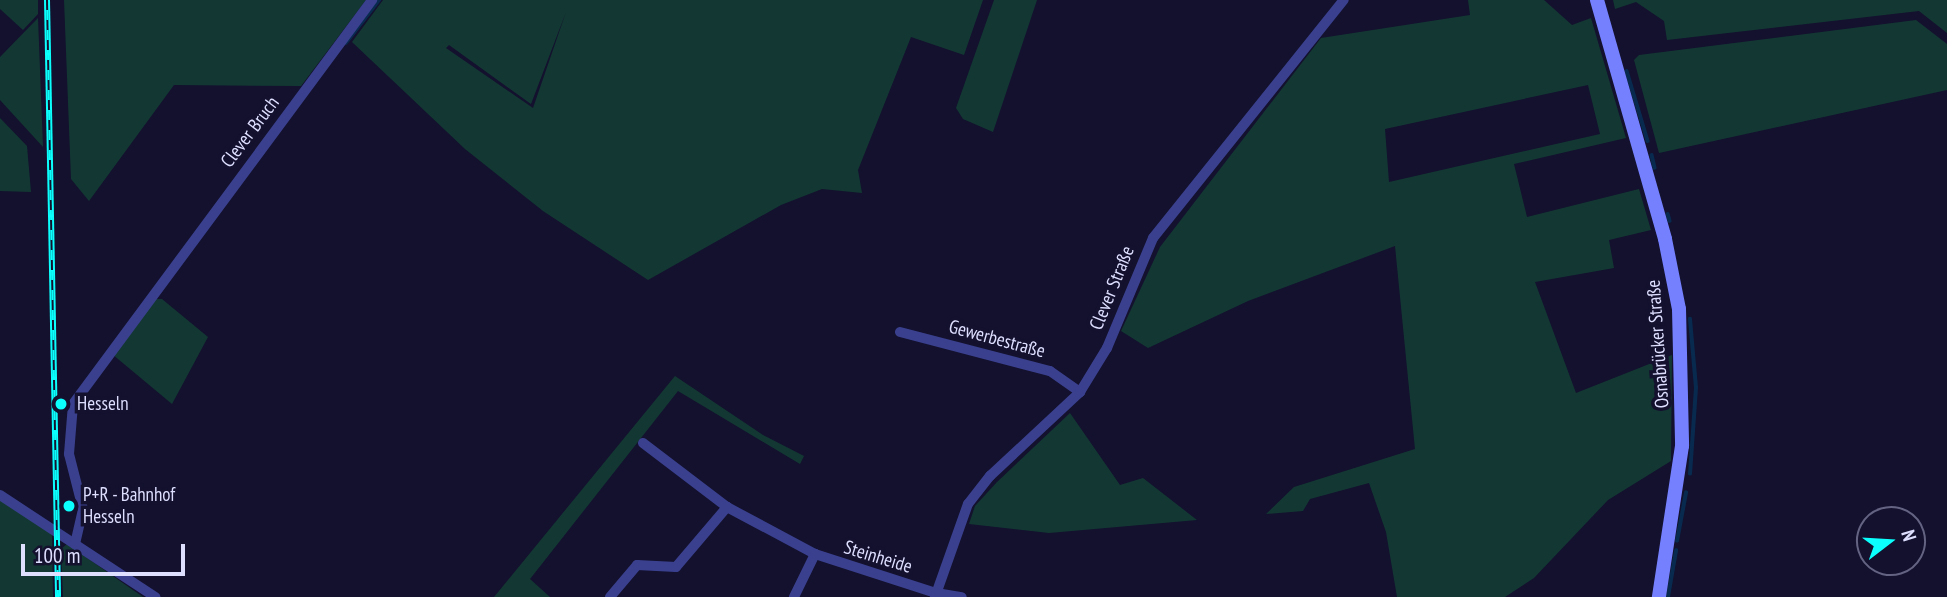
<!DOCTYPE html>
<html>
<head>
<meta charset="utf-8">
<style>
	body { margin:0 }
	#map { position:relative; width:1947px; height:597px; overflow:hidden; background:#13112e; font-family:"PT Sans Narrow",sans-serif }
	div>[style] { position:absolute }
	[style*='--x'] { left:calc(var(--x)*1px); top:calc(var(--y)*1px); width:calc(var(--w)*1px); rotate:calc(var(--a)*1deg) }
	.green>* { inset:0; background:#133833 }
	.stream>* { height:3.5px; margin:-1.75px; padding:0 1.75px; transform-origin:1.75px; border-radius:1.75px; background:#092a4f }
	.minor>* { height:10px; margin:-5px; padding:0 5px; transform-origin:5px; border-radius:5px; background:#3a408e }
	.secondary>* { height:14px; margin:-7px; padding:0 7px; transform-origin:7px; border-radius:7px; background:#7580ff }
	.rail>* { height:6px; margin-top:-3px; transform-origin:0; background:repeating-linear-gradient(90deg,#13112e 0 10px,#0afffd 0 20px); box-sizing:border-box; border-block:2px solid #0afffd }
	.dots>* { width:19px; height:19px; translate:-50% -50%; box-sizing:border-box; border:4px solid #13112e; border-radius:50% }
	span { translate:-50% -50%; white-space:nowrap; text-align:center; line-height:1.15; -webkit-text-stroke:7px #13112e; paint-order:stroke }
	.street-label { font-size:19px; color:#dedeff }
	.poi-label { font-size:19px; color:#dedeff }
	.left { translate:0 -50%; text-align:left }
	.north { position:absolute; left:1856px; top:506px; width:70px; height:70px; box-sizing:border-box; background:#13112e; border:2px solid #646382; border-radius:50%; rotate:73deg; font-size:19px; font-weight:700; line-height:28px; text-align:center; color:#dedeff }
	.north::after { content:''; display:block; margin:auto; width:24px; height:32px; background:#0afffd; clip-path:polygon(50% 0,100% 100%,50% 72%,0 100%) }
	.scale { position:absolute; left:21px; top:544px; width:164px; height:32px; box-sizing:border-box; border:4px solid #dedeff; border-top:0; padding-left:9px; font-size:21px; line-height:24px; white-space:nowrap; color:#dedeff; -webkit-text-stroke:5px #13112e; paint-order:stroke }
</style>
</head>
<body>
<div id="map">
	<div class="green">
		<i style="clip-path:polygon(0 0,38px 0,38px 14px,23px 30px,0 9px)"></i>
		<i style="clip-path:polygon(64px 0,366px 0,301px 86px,174px 85px,89px 201px,71px 179px)"></i>
		<i style="clip-path:polygon(evenodd,383px 0,983px 0,964px 55px,911px 37px,858px 170px,862px 193px,822px 189px,781px 205px,648px 280px,543px 211px,465px 149px,352px 42px,383px 0,566px 12px,533px 108px,446px 48px,449px 45px,531px 104px,566px 12px)"></i>
		<i style="clip-path:polygon(994px 0,1037px 0,993px 132px,963px 119px,956px 108px)"></i>
		<i style="clip-path:polygon(evenodd,1468px 0,1544px 0,1572px 25px,1591px 18px,1626px 138px,1514px 164px,1527px 217px,1639px 189px,1651px 230px,1609px 240px,1614px 268px,1535px 282px,1576px 393px,1672px 355px,1671px 461px,1608px 500px,1534px 578px,1505px 597px,1397px 597px,1386px 532px,1369px 483px,1310px 499px,1303px 511px,1266px 514px,1294px 487px,1415px 449px,1395px 246px,1248px 301px,1148px 348px,1121px 331px,1160px 247px,1321px 38px,1470px 15px,1468px 0,1588px 85px,1600px 134px,1389px 182px,1385px 129px,1588px 85px)"></i>
		<i style="clip-path:polygon(1613px 0,1947px 0,1947px 33px,1919px 11px,1667px 40px,1664px 21px,1636px 2px,1615px 9px)"></i>
		<i style="clip-path:polygon(38px 18px,43px 147px,0 100px,0 57px)"></i>
		<i style="clip-path:polygon(1916px 20px,1947px 44px,1947px 90px,1659px 153px,1634px 60px,1639px 55px)"></i>
		<i style="clip-path:polygon(0 118px,27px 146px,31px 192px,0 191px)"></i>
		<i style="clip-path:polygon(152px 299px,162px 299px,208px 337px,172px 404px,112px 354px)"></i>
		<i style="clip-path:polygon(675px 376px,763px 435px,804px 456px,800px 464px,678px 391px,530px 579px,550px 597px,494px 597px)"></i>
		<i style="clip-path:polygon(1070px 413px,1120px 485px,1143px 478px,1197px 520px,1049px 533px,969px 524px,975px 506px,997px 482px)"></i>
		<i style="clip-path:polygon(0 498px,52px 534px,53px 597px,0 597px)"></i>
		<i style="clip-path:polygon(67px 544px,143px 597px,63px 597px,61px 549px)"></i>
	</div>
	<div class="stream">
		<i style="--x:346;--y:43;--w:54;--a:-52.5"></i>
		<i style="--x:1627;--y:71;--w:73;--a:73.3"></i>
		<i style="--x:1652;--y:155;--w:13;--a:77"></i>
		<i style="--x:1668;--y:214;--w:7;--a:74"></i>
		<i style="--x:1690;--y:474;--w:86;--a:-86"></i>
		<i style="--x:1696;--y:388;--w:69;--a:-95"></i>
		<i style="--x:1677;--y:541;--w:49;--a:-79.4"></i>
		<i style="--x:1668;--y:597;--w:47;--a:-80.1"></i>
	</div>
	<div class="minor">
		<i style="--x:900;--y:332;--w:155;--a:14.6"></i>
		<i style="--x:1050;--y:371;--w:37;--a:35"></i>
		<i style="--x:643;--y:443;--w:106;--a:37.3"></i>
		<i style="--x:727;--y:507;--w:100;--a:28.1"></i>
		<i style="--x:815;--y:554;--w:127;--a:17.9"></i>
		<i style="--x:936;--y:593;--w:26;--a:9"></i>
		<i style="--x:0;--y:495;--w:186;--a:33.3"></i>
		<i style="--x:75;--y:544;--w:36;--a:-77"></i>
		<i style="--x:83;--y:509;--w:57;--a:-104.3"></i>
		<i style="--x:69;--y:454;--w:50;--a:-85.4"></i>
		<i style="--x:73;--y:404;--w:503;--a:-53.49"></i>
		<i style="--x:610;--y:597;--w:42;--a:-49.8"></i>
		<i style="--x:637;--y:565;--w:39;--a:3"></i>
		<i style="--x:676;--y:567;--w:79;--a:-49.6"></i>
		<i style="--x:794;--y:597;--w:48;--a:-64"></i>
		<i style="--x:935;--y:597;--w:99;--a:-70.5"></i>
		<i style="--x:968;--y:504;--w:36;--a:-52"></i>
		<i style="--x:990;--y:476;--w:123;--a:-43"></i>
		<i style="--x:1080;--y:392;--w:52;--a:-58.5"></i>
		<i style="--x:1107;--y:348;--w:119;--a:-67.3"></i>
		<i style="--x:1153;--y:238;--w:305;--a:-51.3"></i>
	</div>
	<div class="secondary">
		<i style="--x:1597;--y:0;--w:248;--a:74.1"></i>
		<i style="--x:1665;--y:239;--w:71;--a:78.7"></i>
		<i style="--x:1679;--y:309;--w:137;--a:88.7"></i>
		<i style="--x:1682;--y:446;--w:153;--a:98.7"></i>
	</div>
	<div class="rail">
		<i style="--x:47;--y:0;--w:597;--a:88.94"></i>
	</div>
	<div class="dots">
		<i style="left:61px;top:404px;background:#0afffd"></i>
		<i style="left:69px;top:506px;background:#0afffd"></i>
	</div>
	<div class="street-label">
		<span style="left:250px;top:132px;rotate:-53deg">Clever Bruch</span>
		<span style="left:1112px;top:288px;rotate:-68deg">Clever Straße</span>
		<span style="left:997px;top:339px;rotate:15deg">Gewerbestraße</span>
		<span style="left:1658px;top:344px;rotate:-94deg">Osnabrücker Straße</span>
		<span style="left:878px;top:557px;rotate:17deg">Steinheide</span>
	</div>
	<div class="poi-label">
		<span class="left" style="left:77px;top:404px">Hesseln</span>
		<span class="left" style="left:83px;top:506px">P+R - Bahnhof<br>Hesseln</span>
	</div>
	<div class="north">N</div>
	<div class="scale">100 m</div>
</div>
</body>
</html>
